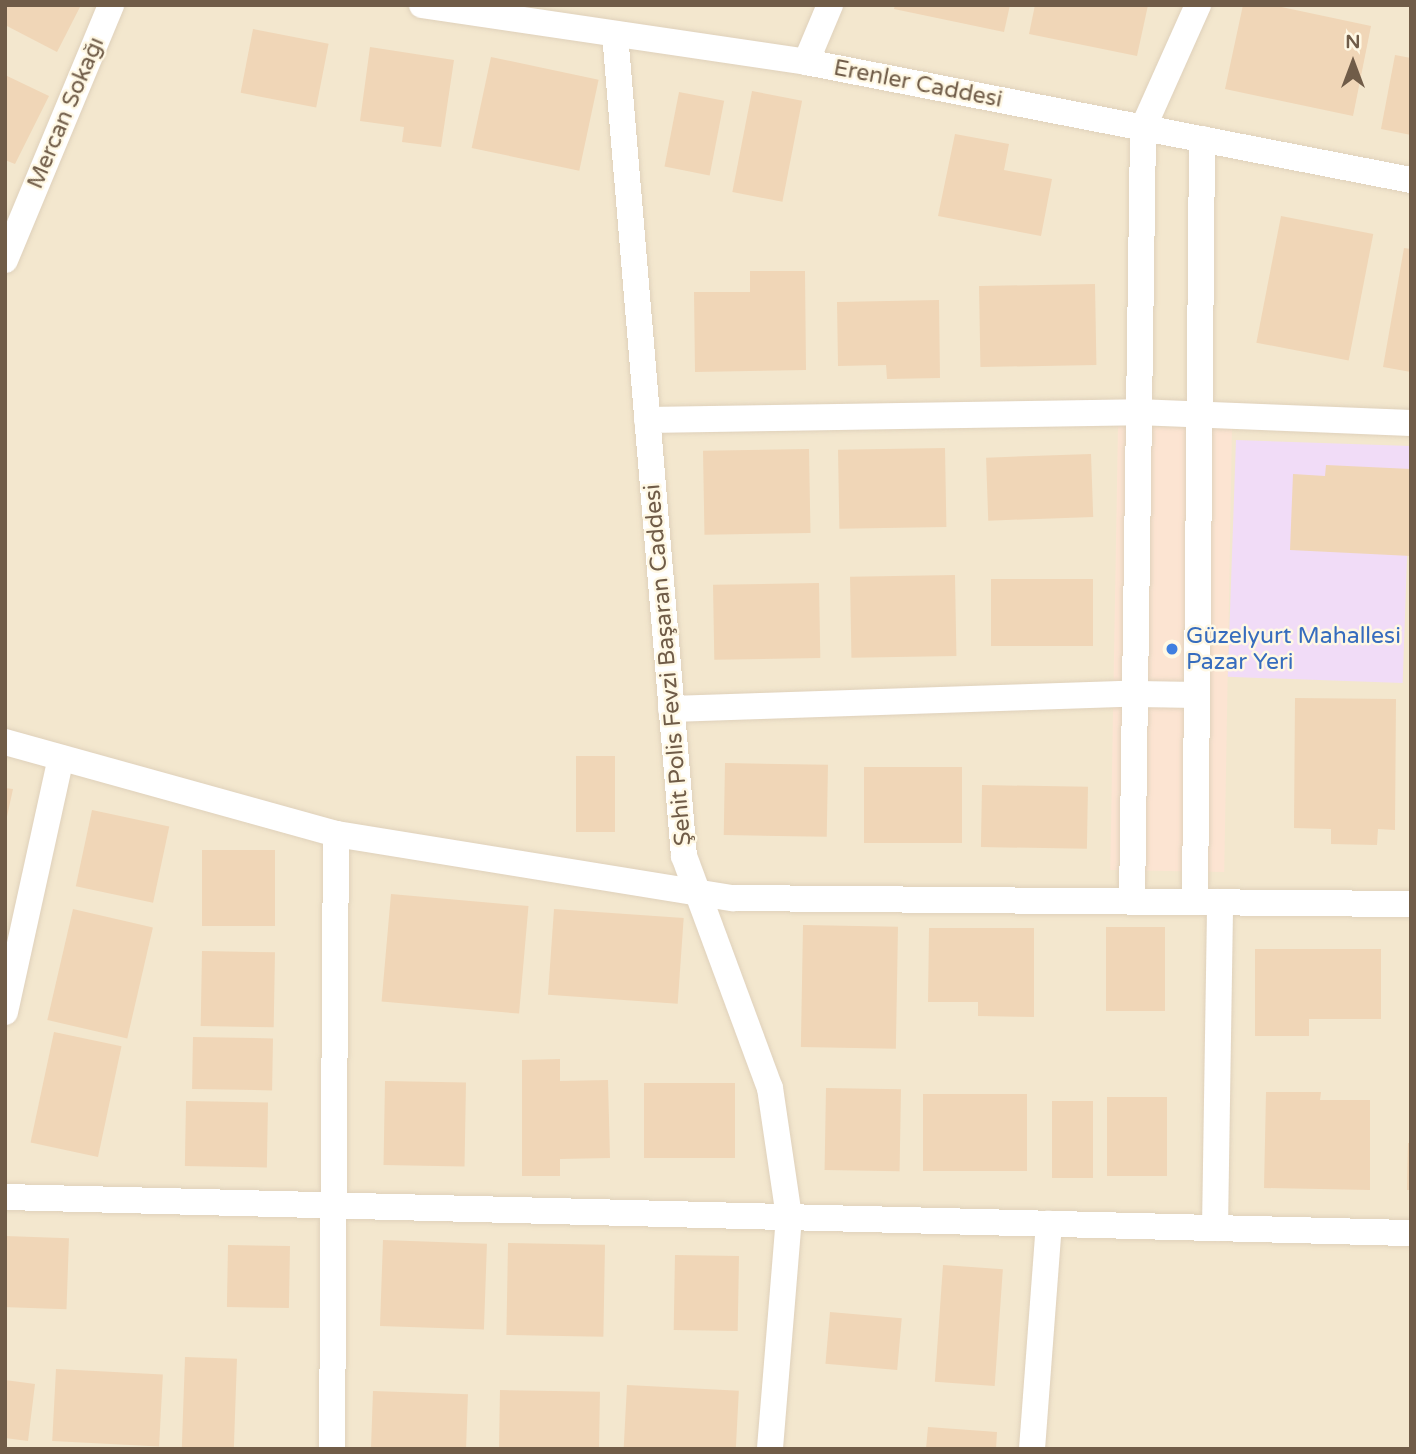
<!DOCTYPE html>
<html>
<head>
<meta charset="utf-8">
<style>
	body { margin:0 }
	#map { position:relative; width:1416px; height:1454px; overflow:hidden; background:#fbf4df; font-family:"Varela Round",sans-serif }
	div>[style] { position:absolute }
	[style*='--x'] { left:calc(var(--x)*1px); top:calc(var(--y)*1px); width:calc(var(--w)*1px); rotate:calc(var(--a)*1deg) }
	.residential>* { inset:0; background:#f3e7ce; transform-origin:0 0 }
	.commercial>* { inset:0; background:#fce4d2; transform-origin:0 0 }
	.education>* { inset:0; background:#f1dcf7; transform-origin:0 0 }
	.building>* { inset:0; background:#f0d6b7; transform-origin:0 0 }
	.roads { filter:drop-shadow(0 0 2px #dfd1bb) drop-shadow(0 0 2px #dfd1bb) }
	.minor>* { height:26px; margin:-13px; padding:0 13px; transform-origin:13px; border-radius:13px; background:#fff }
	.dots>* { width:19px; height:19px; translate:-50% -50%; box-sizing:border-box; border:4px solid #fff8e4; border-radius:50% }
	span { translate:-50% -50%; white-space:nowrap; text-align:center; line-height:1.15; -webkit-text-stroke:5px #fff8e4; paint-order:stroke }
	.street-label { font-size:23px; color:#705c48 }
	.shop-label { font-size:23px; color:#366cbe }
	.left { translate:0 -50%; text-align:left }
	.frame { position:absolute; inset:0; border:7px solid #705c48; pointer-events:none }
	.north { position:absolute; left:1318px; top:28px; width:70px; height:70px; -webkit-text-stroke:5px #fff8e4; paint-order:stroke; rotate:0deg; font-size:19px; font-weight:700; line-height:28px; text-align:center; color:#705c48 }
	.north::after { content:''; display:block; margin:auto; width:24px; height:32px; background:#705c48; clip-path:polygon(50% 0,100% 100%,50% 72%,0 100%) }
</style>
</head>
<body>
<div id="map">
	<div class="residential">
		<i style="left:5px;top:5px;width:1406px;height:1444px"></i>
	</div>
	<div class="commercial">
		<i style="left:1118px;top:426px;width:114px;height:444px;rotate:1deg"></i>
	</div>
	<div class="education">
		<i style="left:1236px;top:440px;width:175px;height:237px;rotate:2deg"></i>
	</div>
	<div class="building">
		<i style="clip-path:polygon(5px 5px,81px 5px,57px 52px,5px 25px)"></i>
		<i style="clip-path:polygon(895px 5px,1010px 5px,1004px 32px,894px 9px)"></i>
		<i style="clip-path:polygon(1035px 5px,1148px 5px,1137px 56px,1029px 34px)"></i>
		<i style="clip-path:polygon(1243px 5px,1272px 5px,1371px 26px,1353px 116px,1225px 89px)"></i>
		<i style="left:253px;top:29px;width:77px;height:65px;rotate:11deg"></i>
		<i style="clip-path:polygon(370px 47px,454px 60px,441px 147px,402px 142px,404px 127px,360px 121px)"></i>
		<i style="clip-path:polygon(1395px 55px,1411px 58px,1411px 135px,1381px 129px)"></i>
		<i style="left:491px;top:57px;width:110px;height:93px;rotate:12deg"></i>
		<i style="clip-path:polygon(5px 75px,49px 96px,15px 164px,5px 160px)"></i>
		<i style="left:752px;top:91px;width:51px;height:103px;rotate:11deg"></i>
		<i style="left:679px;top:92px;width:46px;height:76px;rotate:11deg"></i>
		<i style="clip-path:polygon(955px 134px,1009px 144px,1004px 170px,1052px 179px,1041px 236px,938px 216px)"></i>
		<i style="left:1281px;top:216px;width:94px;height:129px;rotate:11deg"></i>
		<i style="clip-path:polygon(1404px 248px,1411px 249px,1411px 372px,1383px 367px)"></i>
		<i style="clip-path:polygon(750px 271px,805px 271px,806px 370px,695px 372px,694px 292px,750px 292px)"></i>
		<i style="left:1095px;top:284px;width:81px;height:116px;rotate:89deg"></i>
		<i style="clip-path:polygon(939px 300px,940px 378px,887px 379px,886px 365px,838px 366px,837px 302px)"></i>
		<i style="left:945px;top:448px;width:79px;height:107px;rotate:89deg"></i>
		<i style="left:809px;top:449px;width:84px;height:106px;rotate:89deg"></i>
		<i style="left:1091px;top:454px;width:63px;height:105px;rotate:88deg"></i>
		<i style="clip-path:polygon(1326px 465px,1411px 469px,1411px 556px,1290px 550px,1293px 474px,1325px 476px)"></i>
		<i style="left:955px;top:575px;width:81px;height:105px;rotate:89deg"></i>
		<i style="left:1093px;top:579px;width:67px;height:102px;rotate:90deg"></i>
		<i style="left:819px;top:583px;width:75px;height:106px;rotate:89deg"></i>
		<i style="clip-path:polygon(1295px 698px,1396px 699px,1395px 830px,1378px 829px,1377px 845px,1331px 844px,1331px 829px,1294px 828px)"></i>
		<i style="left:576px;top:756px;width:39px;height:76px"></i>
		<i style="left:725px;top:763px;width:103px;height:72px;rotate:1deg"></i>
		<i style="left:864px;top:767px;width:98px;height:76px"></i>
		<i style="left:982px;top:785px;width:106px;height:62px;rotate:1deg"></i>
		<i style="clip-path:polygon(5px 788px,13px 789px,6px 821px,5px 821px)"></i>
		<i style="left:92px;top:810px;width:79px;height:78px;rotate:12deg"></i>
		<i style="left:202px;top:850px;width:73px;height:76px"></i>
		<i style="left:391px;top:894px;width:138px;height:108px;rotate:5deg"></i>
		<i style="left:73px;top:909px;width:82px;height:114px;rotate:13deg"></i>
		<i style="left:554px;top:909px;width:130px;height:86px;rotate:4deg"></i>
		<i style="left:803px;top:925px;width:95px;height:122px;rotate:1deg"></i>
		<i style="left:1106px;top:927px;width:59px;height:84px"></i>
		<i style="clip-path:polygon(929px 928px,1034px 928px,1034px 1017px,978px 1016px,978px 1002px,928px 1002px)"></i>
		<i style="clip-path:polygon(1255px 949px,1381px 949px,1381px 1019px,1309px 1019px,1309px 1036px,1255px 1036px)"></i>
		<i style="left:202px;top:951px;width:73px;height:75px;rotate:1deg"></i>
		<i style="left:54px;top:1032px;width:69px;height:113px;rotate:12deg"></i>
		<i style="left:193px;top:1037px;width:80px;height:52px;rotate:1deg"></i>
		<i style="clip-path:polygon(560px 1059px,560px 1081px,608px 1080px,610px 1158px,560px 1159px,560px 1176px,522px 1176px,522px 1060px)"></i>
		<i style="left:385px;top:1081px;width:81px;height:84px;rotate:1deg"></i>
		<i style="left:644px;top:1083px;width:91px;height:75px"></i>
		<i style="left:826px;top:1088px;width:75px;height:82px;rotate:1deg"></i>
		<i style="clip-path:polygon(1266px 1092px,1321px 1092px,1320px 1100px,1370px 1100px,1370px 1190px,1264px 1188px)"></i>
		<i style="left:923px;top:1094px;width:104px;height:77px"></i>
		<i style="left:1107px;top:1097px;width:60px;height:79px"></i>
		<i style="left:186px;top:1101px;width:82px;height:65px;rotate:1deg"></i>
		<i style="left:1052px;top:1101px;width:41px;height:77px"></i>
		<i style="clip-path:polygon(1408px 1143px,1411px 1143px,1411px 1190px,1407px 1190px)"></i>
		<i style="left:5px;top:1236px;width:64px;height:71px;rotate:2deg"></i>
		<i style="left:383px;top:1240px;width:104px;height:86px;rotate:2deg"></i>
		<i style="left:508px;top:1243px;width:97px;height:92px;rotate:1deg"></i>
		<i style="left:228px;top:1245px;width:62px;height:62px;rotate:1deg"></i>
		<i style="left:675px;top:1255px;width:64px;height:75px;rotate:1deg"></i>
		<i style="left:943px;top:1265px;width:60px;height:117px;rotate:4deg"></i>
		<i style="left:830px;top:1312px;width:72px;height:52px;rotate:5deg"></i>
		<i style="left:185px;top:1357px;width:52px;height:90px;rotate:2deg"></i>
		<i style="left:56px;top:1369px;width:107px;height:72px;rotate:3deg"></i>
		<i style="clip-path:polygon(5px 1380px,35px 1384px,28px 1441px,5px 1438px)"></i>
		<i style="left:627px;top:1385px;width:112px;height:64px;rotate:3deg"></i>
		<i style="left:500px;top:1390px;width:100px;height:59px;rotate:1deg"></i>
		<i style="left:373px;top:1391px;width:95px;height:58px;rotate:2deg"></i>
		<i style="clip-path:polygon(928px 1427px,997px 1432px,996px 1449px,926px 1449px)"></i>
	</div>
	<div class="roads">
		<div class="minor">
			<i style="--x:422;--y:5;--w:388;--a:8.4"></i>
			<i style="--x:806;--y:62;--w:616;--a:11.04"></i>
			<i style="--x:615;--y:34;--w:825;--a:85.2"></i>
			<i style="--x:684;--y:856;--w:247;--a:69.7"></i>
			<i style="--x:770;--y:1088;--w:130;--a:81.6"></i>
			<i style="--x:789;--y:1217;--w:233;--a:94.7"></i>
			<i style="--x:806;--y:62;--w:62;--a:-67.2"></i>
			<i style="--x:5;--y:260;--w:276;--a:-67.4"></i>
			<i style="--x:647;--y:420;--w:492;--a:-0.9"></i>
			<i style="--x:1139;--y:412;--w:272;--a:2.3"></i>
			<i style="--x:671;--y:709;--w:464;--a:-1.9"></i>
			<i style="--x:1135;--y:694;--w:62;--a:0.9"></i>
			<i style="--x:5;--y:742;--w:344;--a:15.5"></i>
			<i style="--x:336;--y:834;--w:402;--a:9.2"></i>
			<i style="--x:733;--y:898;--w:678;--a:0.51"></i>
			<i style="--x:1132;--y:901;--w:773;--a:-89.18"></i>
			<i style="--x:1143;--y:128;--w:135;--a:-65.9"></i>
			<i style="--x:1195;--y:902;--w:763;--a:-89.47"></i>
			<i style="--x:5;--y:1012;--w:260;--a:-77.6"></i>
			<i style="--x:5;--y:1197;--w:1406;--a:1.47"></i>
			<i style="--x:1215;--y:1228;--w:326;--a:-89.1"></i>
			<i style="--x:332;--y:1449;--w:615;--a:-89.63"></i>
			<i style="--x:1032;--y:1449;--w:226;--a:-85.7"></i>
		</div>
	</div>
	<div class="dots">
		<i style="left:1172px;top:649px;background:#3f7fe0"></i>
	</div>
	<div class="street-label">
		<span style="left:918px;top:84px;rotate:11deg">Erenler Caddesi</span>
		<span style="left:66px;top:113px;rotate:-67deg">Mercan Sokağı</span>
		<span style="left:668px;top:665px;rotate:-95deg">Şehit Polis Fevzi Başaran Caddesi</span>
	</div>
	<div class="shop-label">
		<span class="left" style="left:1186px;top:649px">Güzelyurt Mahallesi<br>Pazar Yeri</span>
	</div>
	<div class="frame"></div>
	<div class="north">N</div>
</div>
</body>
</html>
